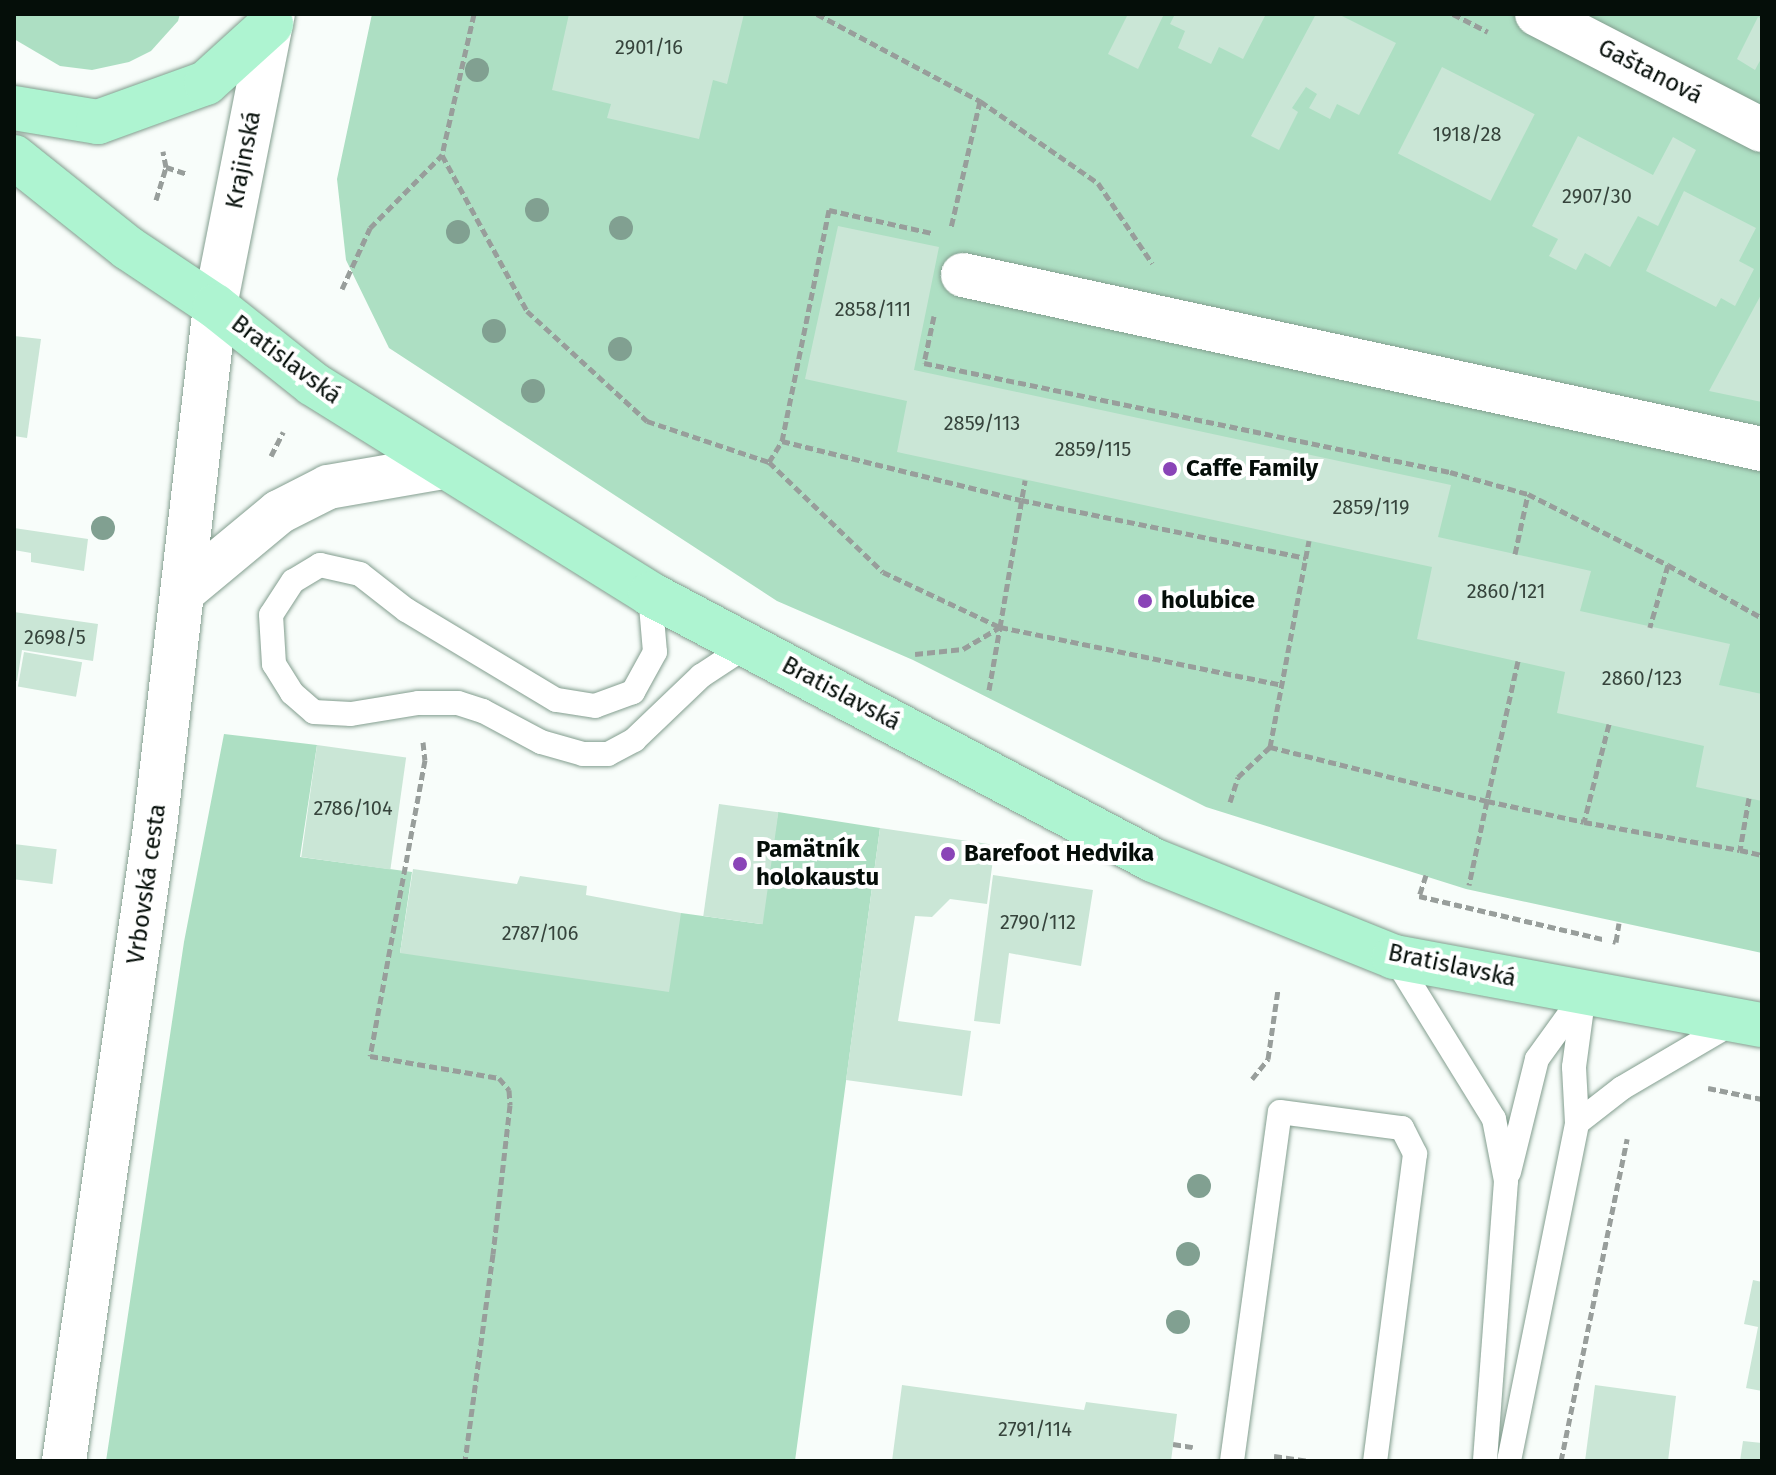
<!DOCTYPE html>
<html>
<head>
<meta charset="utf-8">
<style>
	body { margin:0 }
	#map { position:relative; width:1776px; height:1475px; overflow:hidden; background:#f8fdfa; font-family:"Fira Sans",sans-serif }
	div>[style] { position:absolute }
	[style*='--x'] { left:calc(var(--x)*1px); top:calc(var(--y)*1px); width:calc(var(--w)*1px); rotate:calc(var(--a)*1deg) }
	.green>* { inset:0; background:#addfc3 }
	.building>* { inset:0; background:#cae6d6; transform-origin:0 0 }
	.path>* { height:5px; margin-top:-2.5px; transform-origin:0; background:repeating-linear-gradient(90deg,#989e9b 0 8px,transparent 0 12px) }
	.roads { filter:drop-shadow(0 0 2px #839e8f) drop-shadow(0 0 2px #839e8f) }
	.lane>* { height:24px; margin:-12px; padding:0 12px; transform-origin:12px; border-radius:12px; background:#fff }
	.street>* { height:44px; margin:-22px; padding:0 22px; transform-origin:22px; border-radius:22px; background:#fff }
	.secondary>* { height:44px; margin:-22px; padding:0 22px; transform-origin:22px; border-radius:22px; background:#fff }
	.primary>* { height:44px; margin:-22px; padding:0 22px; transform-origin:22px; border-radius:22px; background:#aef4d1 }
	.trees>* { width:24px; height:24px; margin:-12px; border-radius:50%; background:#81a091 }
	.dots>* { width:22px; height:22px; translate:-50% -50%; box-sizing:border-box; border:4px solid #fff; border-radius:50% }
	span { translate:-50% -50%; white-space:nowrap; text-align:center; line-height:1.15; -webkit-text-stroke:8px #fff; paint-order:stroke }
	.number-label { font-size:20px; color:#36443c }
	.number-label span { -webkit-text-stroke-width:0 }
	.street-label { font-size:24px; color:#050e09 }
	.poi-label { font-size:24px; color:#050e09; font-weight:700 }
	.left { translate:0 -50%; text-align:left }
	.frame { position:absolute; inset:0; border:16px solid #050e09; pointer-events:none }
</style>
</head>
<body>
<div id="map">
	<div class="green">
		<i style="clip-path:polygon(14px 14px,180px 14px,178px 21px,151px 51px,129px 62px,92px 70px,60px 66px,14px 39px)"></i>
		<i style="clip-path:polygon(372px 14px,1762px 14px,1762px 953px,1466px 889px,1206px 807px,913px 660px,777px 601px,389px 348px,346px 260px,337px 179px)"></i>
		<i style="clip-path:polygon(224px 734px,317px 745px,300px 857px,412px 872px,400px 953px,681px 913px,761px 924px,778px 812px,880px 828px,795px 1461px,106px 1461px,184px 942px)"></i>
	</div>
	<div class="building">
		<i style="clip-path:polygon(569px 14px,744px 14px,727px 84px,713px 80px,699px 139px,607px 118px,611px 104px,552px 90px)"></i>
		<i style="clip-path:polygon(1128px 14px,1164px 14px,1138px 69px,1108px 54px)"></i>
		<i style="clip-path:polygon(1175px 14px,1266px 14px,1243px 59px,1219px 47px,1211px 64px,1178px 48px,1185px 31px,1170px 24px)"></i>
		<i style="clip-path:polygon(1316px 14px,1338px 14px,1396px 43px,1359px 115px,1337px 104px,1330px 119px,1309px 108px,1317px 94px,1306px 87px,1292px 108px,1298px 112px,1279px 150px,1251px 136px)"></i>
		<i style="clip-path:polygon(1758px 17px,1762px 19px,1762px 57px,1755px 70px,1737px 59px)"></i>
		<i style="left:1442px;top:67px;width:104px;height:97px;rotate:27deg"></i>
		<i style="clip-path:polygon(1578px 136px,1653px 175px,1673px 137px,1696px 150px,1658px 226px,1638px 216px,1610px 267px,1585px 253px,1576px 270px,1549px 256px,1558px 239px,1532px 226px)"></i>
		<i style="clip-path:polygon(1684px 191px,1756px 228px,1739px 261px,1754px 269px,1735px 306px,1721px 298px,1716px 307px,1646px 271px)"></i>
		<i style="clip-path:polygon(838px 226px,939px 247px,914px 370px,1451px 485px,1438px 537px,1591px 571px,1580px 611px,1730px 644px,1719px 685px,1762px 694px,1762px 801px,1696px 787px,1704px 746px,1557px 713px,1565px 672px,1417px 639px,1432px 567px,897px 452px,907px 401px,805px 379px)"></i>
		<i style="clip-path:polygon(1762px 293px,1762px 402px,1709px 391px)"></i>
		<i style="clip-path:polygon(14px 336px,41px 339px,27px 438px,14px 436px)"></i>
		<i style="clip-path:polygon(14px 528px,88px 539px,84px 571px,31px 562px,31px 553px,14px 550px)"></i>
		<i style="clip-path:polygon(14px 612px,98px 624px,93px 661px,22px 650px,17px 681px,14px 681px)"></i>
		<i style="left:24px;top:652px;width:59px;height:35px;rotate:10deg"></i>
		<i style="left:317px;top:745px;width:90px;height:113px;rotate:8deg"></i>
		<i style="left:719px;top:804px;width:60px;height:113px;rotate:8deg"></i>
		<i style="clip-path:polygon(880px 828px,995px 845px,987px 904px,950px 899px,932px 917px,915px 916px,898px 1021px,971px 1031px,962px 1096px,846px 1080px)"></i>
		<i style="left:14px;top:844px;width:43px;height:35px;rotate:7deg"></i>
		<i style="clip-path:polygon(413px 869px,517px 884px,520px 876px,587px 886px,586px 895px,681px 913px,669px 992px,400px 953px)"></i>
		<i style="clip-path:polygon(993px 875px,1093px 890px,1081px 966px,1009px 953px,1000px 1024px,974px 1021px)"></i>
		<i style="clip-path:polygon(1753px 1280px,1762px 1282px,1762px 1391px,1746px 1388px,1758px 1327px,1744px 1324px)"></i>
		<i style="clip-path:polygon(902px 1385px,1084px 1410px,1086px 1402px,1177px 1414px,1171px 1461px,892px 1461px)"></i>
		<i style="clip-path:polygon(1595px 1385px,1676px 1396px,1668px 1461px,1585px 1461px)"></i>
		<i style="clip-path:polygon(1743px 1441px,1762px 1443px,1762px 1461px,1740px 1461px)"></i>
	</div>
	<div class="path">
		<i style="--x:474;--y:14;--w:145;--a:102.8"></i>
		<i style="--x:442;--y:155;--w:178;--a:61.4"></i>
		<i style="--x:527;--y:311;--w:163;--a:42.5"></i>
		<i style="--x:647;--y:421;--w:129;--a:18.6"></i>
		<i style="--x:769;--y:462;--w:158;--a:44"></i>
		<i style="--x:883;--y:572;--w:129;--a:25.2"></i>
		<i style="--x:817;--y:14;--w:185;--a:28.1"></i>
		<i style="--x:980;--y:101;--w:130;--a:102.9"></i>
		<i style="--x:1453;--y:14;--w:39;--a:27"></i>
		<i style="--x:980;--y:101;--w:144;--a:34.8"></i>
		<i style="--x:1098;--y:183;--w:97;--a:56"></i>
		<i style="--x:166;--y:167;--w:23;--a:18"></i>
		<i style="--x:156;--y:200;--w:34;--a:-73"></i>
		<i style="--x:166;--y:167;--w:16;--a:-101"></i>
		<i style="--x:342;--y:289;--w:67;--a:-65.3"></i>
		<i style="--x:370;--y:228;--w:103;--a:-45.4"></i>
		<i style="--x:934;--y:316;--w:48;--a:102"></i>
		<i style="--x:924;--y:363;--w:537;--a:11.71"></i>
		<i style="--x:1450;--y:472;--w:81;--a:15.8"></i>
		<i style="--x:1528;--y:494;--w:157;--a:26.9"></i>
		<i style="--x:1668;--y:565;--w:65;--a:106.2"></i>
		<i style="--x:782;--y:441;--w:246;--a:13.9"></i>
		<i style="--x:1021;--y:500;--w:291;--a:11.5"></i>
		<i style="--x:271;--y:456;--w:27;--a:-63"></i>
		<i style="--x:769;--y:462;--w:25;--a:-58"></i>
		<i style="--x:782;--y:441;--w:236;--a:-78.5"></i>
		<i style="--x:829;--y:210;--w:106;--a:12.6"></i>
		<i style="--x:1515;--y:554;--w:61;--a:-77.8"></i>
		<i style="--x:1668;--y:565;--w:108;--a:29.4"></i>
		<i style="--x:915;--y:654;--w:48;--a:-5.9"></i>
		<i style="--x:963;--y:649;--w:43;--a:-30.7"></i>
		<i style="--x:1000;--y:627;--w:149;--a:-80.3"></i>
		<i style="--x:1518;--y:661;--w:143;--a:102.5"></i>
		<i style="--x:1487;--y:801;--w:99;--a:12.2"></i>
		<i style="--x:989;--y:690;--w:64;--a:-80.1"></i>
		<i style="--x:1000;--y:627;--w:288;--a:11.6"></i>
		<i style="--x:1609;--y:724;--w:101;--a:104.3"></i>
		<i style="--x:1584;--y:822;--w:158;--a:10.2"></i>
		<i style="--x:423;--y:742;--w:18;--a:84"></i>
		<i style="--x:425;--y:760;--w:301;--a:100.5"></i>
		<i style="--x:370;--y:1056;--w:131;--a:9.7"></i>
		<i style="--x:499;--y:1078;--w:16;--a:50"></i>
		<i style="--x:509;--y:1090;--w:15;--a:86"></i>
		<i style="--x:510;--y:1105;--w:150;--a:96.5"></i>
		<i style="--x:493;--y:1254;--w:209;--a:97.7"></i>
		<i style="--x:1270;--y:747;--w:210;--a:-79.3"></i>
		<i style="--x:1749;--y:798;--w:53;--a:99.8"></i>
		<i style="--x:1740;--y:850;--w:23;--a:13"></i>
		<i style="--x:1230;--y:802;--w:26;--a:-72"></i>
		<i style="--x:1238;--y:777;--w:44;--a:-43.2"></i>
		<i style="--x:1270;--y:747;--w:224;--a:14"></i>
		<i style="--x:1487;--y:801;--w:86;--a:102.1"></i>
		<i style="--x:1426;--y:875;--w:22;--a:108"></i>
		<i style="--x:1419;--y:896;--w:189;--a:13.2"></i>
		<i style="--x:1613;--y:941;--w:3;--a:18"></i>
		<i style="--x:1616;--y:942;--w:19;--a:-81"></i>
		<i style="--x:1252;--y:1079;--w:26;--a:-51"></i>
		<i style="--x:1268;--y:1059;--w:70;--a:-81.8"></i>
		<i style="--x:1708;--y:1088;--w:55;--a:11.5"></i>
		<i style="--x:1173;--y:1444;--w:20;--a:9"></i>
		<i style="--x:1274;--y:1456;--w:35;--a:8"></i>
		<i style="--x:1561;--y:1461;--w:329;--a:-78.4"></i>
	</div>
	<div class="roads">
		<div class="lane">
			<i style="--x:650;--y:594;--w:58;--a:85.1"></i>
			<i style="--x:655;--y:652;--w:46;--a:118.8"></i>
			<i style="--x:633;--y:692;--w:40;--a:159.8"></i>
			<i style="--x:595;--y:706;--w:39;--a:-171"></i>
			<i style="--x:556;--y:700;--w:175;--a:-149"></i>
			<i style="--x:406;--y:610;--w:58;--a:-142"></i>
			<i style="--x:360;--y:574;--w:41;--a:-167.3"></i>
			<i style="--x:320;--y:565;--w:31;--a:149"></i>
			<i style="--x:293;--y:581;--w:40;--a:122.9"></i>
			<i style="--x:271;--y:615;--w:49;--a:86.5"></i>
			<i style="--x:274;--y:664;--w:34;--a:58"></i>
			<i style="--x:292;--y:693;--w:29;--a:41"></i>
			<i style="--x:314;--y:712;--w:37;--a:3"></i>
			<i style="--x:351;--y:714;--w:68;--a:-9.3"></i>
			<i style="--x:418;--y:703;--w:40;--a:0"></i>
			<i style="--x:458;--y:703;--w:26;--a:18"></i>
			<i style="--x:483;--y:711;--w:66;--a:28.1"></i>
			<i style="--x:541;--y:742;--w:44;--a:15.9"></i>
			<i style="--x:583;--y:754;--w:25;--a:0"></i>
			<i style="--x:608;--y:754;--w:30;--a:-28"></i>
			<i style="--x:634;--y:740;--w:93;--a:-43.7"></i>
			<i style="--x:701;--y:676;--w:56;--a:-33.4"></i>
			<i style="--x:1394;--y:957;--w:190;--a:58.3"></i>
			<i style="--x:1494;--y:1119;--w:63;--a:79"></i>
			<i style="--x:1506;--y:1181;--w:281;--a:94.3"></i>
			<i style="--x:1577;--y:1123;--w:57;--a:-37.9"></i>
			<i style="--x:1622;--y:1088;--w:132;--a:-30.4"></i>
			<i style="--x:1509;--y:1172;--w:116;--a:-76.1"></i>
			<i style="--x:1537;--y:1059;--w:75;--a:-54.2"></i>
			<i style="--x:1232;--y:1461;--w:352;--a:-82.2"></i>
			<i style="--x:1280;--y:1112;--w:123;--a:7.5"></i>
			<i style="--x:1402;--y:1128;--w:29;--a:63"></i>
			<i style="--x:1415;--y:1154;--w:310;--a:97.4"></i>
			<i style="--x:1509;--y:1461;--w:345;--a:-78.6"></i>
			<i style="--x:1577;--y:1123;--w:56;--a:-93.1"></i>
			<i style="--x:1574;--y:1067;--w:75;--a:-82.3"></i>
		</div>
		<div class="street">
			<i style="--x:1537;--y:14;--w:253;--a:27.3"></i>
			<i style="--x:963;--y:275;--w:818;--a:12.29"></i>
			<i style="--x:185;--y:590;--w:122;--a:-39.7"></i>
			<i style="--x:279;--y:512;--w:55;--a:-27"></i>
			<i style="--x:328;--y:487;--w:118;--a:-9.8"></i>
		</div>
		<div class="secondary">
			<i style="--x:64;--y:1461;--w:640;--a:-81.83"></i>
			<i style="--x:155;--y:827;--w:524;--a:-83.43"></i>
			<i style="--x:215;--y:306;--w:298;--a:-78.8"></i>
		</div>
		<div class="primary">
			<i style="--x:14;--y:108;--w:85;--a:9.5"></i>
			<i style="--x:98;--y:122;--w:115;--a:-19.9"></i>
			<i style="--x:206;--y:83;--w:88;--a:-42.2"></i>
			<i style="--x:14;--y:157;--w:146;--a:38.6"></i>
			<i style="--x:128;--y:248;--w:105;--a:33.7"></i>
			<i style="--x:215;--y:306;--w:125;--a:38.5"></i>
			<i style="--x:313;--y:384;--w:397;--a:31.9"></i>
			<i style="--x:650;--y:594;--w:569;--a:27.87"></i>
			<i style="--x:1153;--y:860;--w:260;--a:21.9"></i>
			<i style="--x:1394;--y:957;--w:374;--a:10.5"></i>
		</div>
	</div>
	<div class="trees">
		<i style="left:477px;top:70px"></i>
		<i style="left:537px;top:210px"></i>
		<i style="left:621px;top:228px"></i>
		<i style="left:458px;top:232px"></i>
		<i style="left:494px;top:331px"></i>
		<i style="left:620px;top:349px"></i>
		<i style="left:533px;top:391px"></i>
		<i style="left:103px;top:528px"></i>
		<i style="left:1199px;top:1186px"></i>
		<i style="left:1188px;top:1254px"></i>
		<i style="left:1178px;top:1322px"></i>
	</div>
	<div class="dots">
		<i style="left:1170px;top:469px;background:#8a44b7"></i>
		<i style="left:1145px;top:601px;background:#8a44b7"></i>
		<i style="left:948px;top:854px;background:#8a44b7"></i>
		<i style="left:740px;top:864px;background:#8a44b7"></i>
	</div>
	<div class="number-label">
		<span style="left:649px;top:47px">2901/16</span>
		<span style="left:1467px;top:134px">1918/28</span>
		<span style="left:1597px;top:196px">2907/30</span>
		<span style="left:873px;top:309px">2858/111</span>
		<span style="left:982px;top:423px">2859/113</span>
		<span style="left:1093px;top:449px">2859/115</span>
		<span style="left:1371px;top:507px">2859/119</span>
		<span style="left:1506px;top:591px">2860/121</span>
		<span style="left:55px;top:637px">2698/5</span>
		<span style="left:1642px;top:678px">2860/123</span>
		<span style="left:353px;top:808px">2786/104</span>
		<span style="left:1038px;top:922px">2790/112</span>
		<span style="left:540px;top:933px">2787/106</span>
		<span style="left:1035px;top:1429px">2791/114</span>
	</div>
	<div class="street-label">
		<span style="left:1650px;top:72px;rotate:27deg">Gaštanová</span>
		<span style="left:244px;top:160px;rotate:-79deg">Krajinská</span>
		<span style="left:286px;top:360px;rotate:37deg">Bratislavská</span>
		<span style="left:841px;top:694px;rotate:28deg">Bratislavská</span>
		<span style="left:147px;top:884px;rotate:-82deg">Vrbovská cesta</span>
		<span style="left:1452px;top:966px;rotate:12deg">Bratislavská</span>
	</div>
	<div class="poi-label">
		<span class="left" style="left:1186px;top:469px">Caffe Family</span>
		<span class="left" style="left:1161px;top:601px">holubice</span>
		<span class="left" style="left:756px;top:864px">Pamätník<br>holokaustu</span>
		<span class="left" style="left:964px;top:854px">Barefoot Hedvika</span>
	</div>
	<div class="frame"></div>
</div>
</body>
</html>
